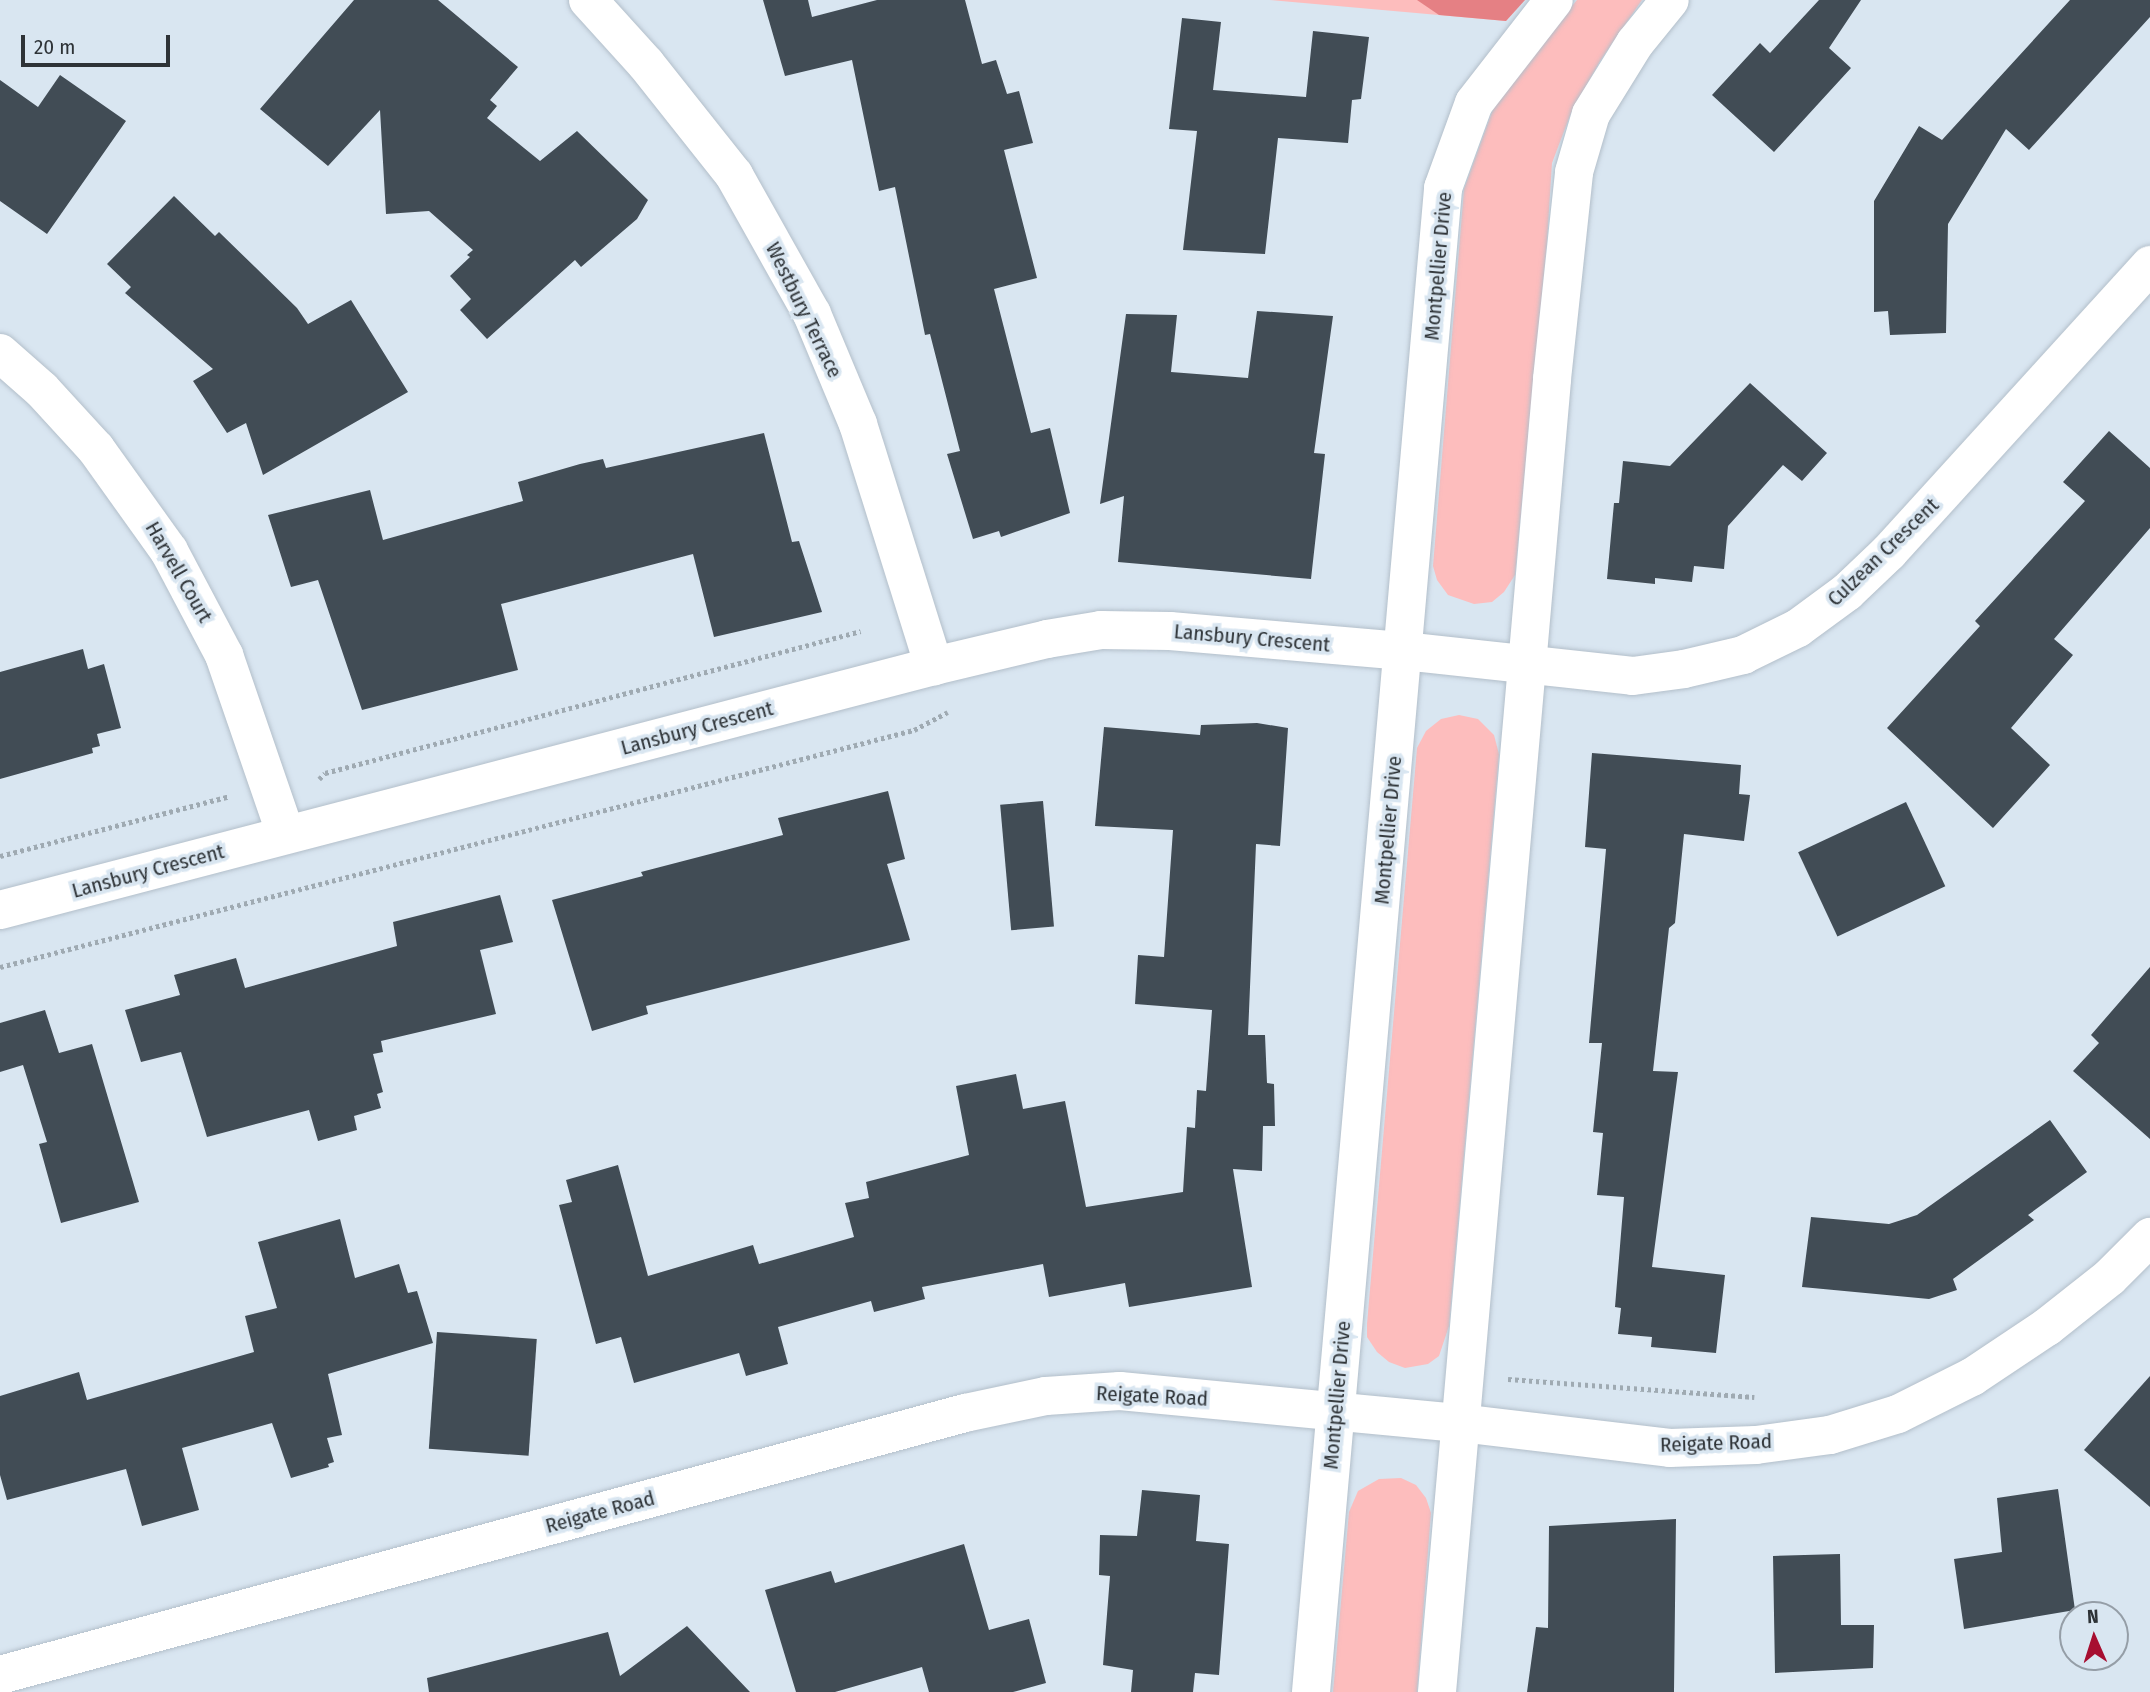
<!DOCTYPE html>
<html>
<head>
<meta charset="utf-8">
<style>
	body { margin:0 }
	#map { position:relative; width:2150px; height:1692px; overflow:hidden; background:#d9e6f1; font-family:"Fira Sans Condensed",sans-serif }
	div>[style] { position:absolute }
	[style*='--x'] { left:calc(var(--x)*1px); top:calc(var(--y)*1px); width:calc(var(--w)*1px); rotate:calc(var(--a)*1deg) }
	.green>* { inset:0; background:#fdbdbd }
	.forest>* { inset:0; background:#e58084 }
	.building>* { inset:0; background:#414c55; transform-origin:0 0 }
	.path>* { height:4.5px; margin-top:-2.25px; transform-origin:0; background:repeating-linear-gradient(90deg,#9faab2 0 3.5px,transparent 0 7px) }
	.roads { filter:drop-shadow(0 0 2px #b3bfca) drop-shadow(0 0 2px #b3bfca) }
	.street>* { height:38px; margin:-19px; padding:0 19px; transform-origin:19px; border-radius:19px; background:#fff }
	span { translate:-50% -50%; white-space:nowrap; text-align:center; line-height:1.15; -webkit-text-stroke:7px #d9e6f1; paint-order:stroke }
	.street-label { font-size:21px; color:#2e3337 }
	.north { position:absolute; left:2059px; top:1601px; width:70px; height:70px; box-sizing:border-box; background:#d9e6f1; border:2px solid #959ea7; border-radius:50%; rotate:357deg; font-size:19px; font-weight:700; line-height:28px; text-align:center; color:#2e3337 }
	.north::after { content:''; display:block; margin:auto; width:24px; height:32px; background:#a70e30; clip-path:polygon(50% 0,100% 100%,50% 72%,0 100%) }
	.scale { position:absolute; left:21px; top:35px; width:149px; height:32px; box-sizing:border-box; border:4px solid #2e3337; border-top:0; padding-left:9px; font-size:21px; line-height:24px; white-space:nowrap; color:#2e3337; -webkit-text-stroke:5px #d9e6f1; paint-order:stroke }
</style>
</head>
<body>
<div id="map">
	<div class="green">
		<i style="clip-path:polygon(1270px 0,1525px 0,1506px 21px)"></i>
		<i style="clip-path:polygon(1577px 0,1642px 0,1600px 61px,1571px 113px,1552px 163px,1547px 242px,1515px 575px,1504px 592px,1492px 602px,1474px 604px,1448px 595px,1437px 580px,1433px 566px,1464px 189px,1499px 93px)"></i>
		<i style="clip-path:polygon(1459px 715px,1478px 719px,1494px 735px,1499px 754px,1449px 1326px,1439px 1356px,1428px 1364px,1405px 1368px,1389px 1362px,1377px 1352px,1367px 1337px,1367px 1324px,1417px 748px,1426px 731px,1441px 719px)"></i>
		<i style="clip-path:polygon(1401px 1478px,1416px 1485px,1426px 1498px,1431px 1513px,1417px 1692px,1333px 1692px,1349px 1512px,1358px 1491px,1379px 1479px)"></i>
	</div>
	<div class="forest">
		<i style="clip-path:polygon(1417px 0,1525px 0,1506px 21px,1439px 15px)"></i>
	</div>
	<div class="building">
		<i style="clip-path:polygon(354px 0,438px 0,518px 67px,490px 100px,497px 106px,487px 118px,540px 161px,577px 131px,648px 200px,637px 219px,581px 267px,575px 260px,487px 339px,460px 310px,471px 299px,450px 276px,470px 257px,467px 255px,473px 250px,429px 211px,386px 214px,380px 110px,328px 166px,260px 109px)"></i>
		<i style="clip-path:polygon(763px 0,808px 0,812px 17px,877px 0,965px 0,982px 64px,996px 60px,1007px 94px,1019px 91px,1033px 143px,1004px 150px,1037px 278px,994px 289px,1031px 433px,1050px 428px,1070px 513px,1001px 537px,999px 531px,973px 539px,947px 454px,960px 451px,930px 334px,925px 335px,895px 187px,879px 191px,852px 60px,785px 76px)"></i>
		<i style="clip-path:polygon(1819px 0,1861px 0,1829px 48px,1851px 68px,1774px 152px,1712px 95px,1760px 43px,1770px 53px)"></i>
		<i style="clip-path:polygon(2070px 0,2150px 0,2150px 17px,2029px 150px,2006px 129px,1948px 224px,1946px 333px,1890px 335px,1888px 311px,1874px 312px,1874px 201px,1919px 126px,1942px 140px)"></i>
		<i style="clip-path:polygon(1182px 18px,1221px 22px,1213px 90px,1306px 97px,1313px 31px,1369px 37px,1361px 99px,1352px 100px,1348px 143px,1278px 138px,1265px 254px,1183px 250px,1197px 131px,1169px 129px)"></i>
		<i style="clip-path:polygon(60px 75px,126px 121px,47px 234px,0 201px,0 80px,38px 107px)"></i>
		<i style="clip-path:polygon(174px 196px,215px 236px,219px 232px,297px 308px,308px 324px,351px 300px,408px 392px,263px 475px,246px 423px,227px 433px,193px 381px,213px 369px,125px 293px,131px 287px,107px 264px)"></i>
		<i style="clip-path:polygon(1257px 311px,1333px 316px,1314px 453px,1325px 454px,1311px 579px,1118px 562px,1124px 496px,1100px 504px,1126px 314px,1177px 315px,1171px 372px,1248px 378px)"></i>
		<i style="clip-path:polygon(1750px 383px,1827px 453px,1802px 481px,1783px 465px,1728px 526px,1724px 569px,1694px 566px,1692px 582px,1655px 578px,1655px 584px,1607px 579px,1614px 503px,1619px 503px,1623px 461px,1670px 466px)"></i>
		<i style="clip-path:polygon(2109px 431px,2150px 468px,2150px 528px,2054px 639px,2073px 655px,2011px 728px,2050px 765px,1993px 828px,1887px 728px,1980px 626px,1975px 621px,2085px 501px,2063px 482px)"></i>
		<i style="clip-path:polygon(764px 433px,792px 542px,799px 541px,822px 612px,714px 637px,693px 554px,501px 604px,518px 670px,362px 710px,318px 580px,291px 587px,268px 515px,370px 490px,383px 540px,523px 501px,518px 482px,580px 464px,603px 459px,606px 468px)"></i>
		<i style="clip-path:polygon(83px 649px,88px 669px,104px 664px,121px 728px,97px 734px,100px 746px,92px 748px,93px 753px,0 779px,0 672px)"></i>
		<i style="clip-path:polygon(1257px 723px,1288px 728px,1280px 846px,1256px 844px,1248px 1035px,1265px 1035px,1267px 1083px,1274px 1084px,1275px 1126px,1263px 1126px,1262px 1171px,1233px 1169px,1252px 1287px,1129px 1307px,1125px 1283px,1049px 1297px,1043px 1264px,922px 1287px,925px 1299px,874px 1312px,871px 1301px,778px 1327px,788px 1364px,746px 1376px,739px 1353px,634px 1383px,621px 1337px,596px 1344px,559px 1205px,572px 1202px,566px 1180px,618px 1165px,648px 1276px,753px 1245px,759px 1264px,854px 1237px,845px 1203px,869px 1198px,866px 1182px,969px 1155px,956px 1086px,1016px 1074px,1023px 1109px,1065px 1101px,1086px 1207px,1183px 1192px,1187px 1127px,1195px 1128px,1197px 1090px,1206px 1091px,1212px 1010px,1135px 1004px,1138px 955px,1164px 957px,1173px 830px,1095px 826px,1104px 727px,1200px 735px,1201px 725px)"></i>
		<i style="clip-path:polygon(1592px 753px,1741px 765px,1739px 794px,1750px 795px,1744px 841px,1684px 834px,1675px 923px,1669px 928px,1653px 1071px,1678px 1072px,1652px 1267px,1725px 1275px,1716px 1353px,1651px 1347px,1652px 1337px,1618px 1334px,1621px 1308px,1615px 1307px,1624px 1197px,1597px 1195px,1603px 1133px,1593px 1132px,1602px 1043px,1589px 1043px,1606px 849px,1585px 847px)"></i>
		<i style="clip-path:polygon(888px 791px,905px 859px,887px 864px,910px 940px,646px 1006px,648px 1014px,592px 1031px,552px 900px,643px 876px,641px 872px,783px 835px,778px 818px)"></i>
		<i style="left:1043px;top:801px;width:126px;height:43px;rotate:85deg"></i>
		<i style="left:1906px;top:802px;width:93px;height:119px;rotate:65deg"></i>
		<i style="clip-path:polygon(500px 895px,513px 942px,480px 950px,496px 1014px,381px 1041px,383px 1052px,373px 1054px,383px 1092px,377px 1094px,381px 1108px,354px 1116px,357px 1130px,318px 1141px,309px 1110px,207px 1137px,181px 1052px,141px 1062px,125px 1010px,180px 995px,174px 975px,236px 958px,245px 988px,397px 946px,393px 922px)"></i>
		<i style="clip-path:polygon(2150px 967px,2150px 1139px,2073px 1071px,2099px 1043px,2091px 1035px)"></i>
		<i style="clip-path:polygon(45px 1010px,59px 1053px,92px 1044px,139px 1202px,61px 1223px,39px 1144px,47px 1142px,23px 1065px,0 1072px,0 1023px)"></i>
		<i style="clip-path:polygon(2050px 1120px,2087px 1172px,2028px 1215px,2034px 1220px,1953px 1279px,1957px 1290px,1929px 1299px,1802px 1287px,1811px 1217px,1889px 1224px,1917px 1215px)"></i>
		<i style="clip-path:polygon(340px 1219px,355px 1278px,399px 1264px,408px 1293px,417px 1291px,433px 1343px,328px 1374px,342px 1435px,327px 1438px,334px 1462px,328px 1464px,329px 1467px,291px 1478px,272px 1423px,182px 1448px,199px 1510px,142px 1526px,126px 1469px,7px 1500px,0 1475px,0 1396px,79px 1372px,87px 1400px,254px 1352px,245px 1316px,277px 1308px,258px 1242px)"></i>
		<i style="left:437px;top:1332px;width:100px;height:117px;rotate:4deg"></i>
		<i style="clip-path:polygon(2150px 1376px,2150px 1507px,2084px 1450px)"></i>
		<i style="clip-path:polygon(2058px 1489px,2075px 1610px,1964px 1629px,1954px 1559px,2002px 1552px,1997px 1498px)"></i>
		<i style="clip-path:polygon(1142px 1490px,1200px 1495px,1196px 1541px,1229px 1544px,1219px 1675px,1195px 1673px,1193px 1692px,1131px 1692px,1133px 1670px,1103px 1665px,1110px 1576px,1099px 1575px,1100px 1535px,1137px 1536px)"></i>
		<i style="clip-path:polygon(1676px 1519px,1674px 1692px,1527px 1692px,1536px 1627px,1548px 1628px,1549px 1526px)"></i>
		<i style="clip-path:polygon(964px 1544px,989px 1630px,1029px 1619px,1046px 1683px,1013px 1692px,929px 1692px,922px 1667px,835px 1692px,796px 1692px,765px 1590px,831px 1571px,835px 1583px)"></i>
		<i style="clip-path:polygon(1840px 1554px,1841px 1625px,1874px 1625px,1873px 1668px,1775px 1673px,1773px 1556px)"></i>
		<i style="clip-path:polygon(687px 1626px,750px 1692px,429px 1692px,427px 1678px,608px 1632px,620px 1676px)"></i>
	</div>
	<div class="path">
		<i style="--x:319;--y:779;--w:8;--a:-45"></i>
		<i style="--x:325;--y:773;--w:554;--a:-14.84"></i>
		<i style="--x:0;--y:856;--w:235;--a:-14.6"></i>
		<i style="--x:0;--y:967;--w:944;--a:-14.54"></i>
		<i style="--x:914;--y:730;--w:38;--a:-28"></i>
		<i style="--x:1508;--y:1379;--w:247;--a:4.2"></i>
	</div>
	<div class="roads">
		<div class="street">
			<i style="--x:588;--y:0;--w:86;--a:47.8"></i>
			<i style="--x:646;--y:64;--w:142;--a:51.6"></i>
			<i style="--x:734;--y:175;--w:159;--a:60.7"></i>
			<i style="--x:812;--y:314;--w:119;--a:67.3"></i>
			<i style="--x:858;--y:424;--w:254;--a:72.6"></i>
			<i style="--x:0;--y:353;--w:56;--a:41.4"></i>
			<i style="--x:42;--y:390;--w:80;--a:47.5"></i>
			<i style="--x:96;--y:449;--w:125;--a:54.4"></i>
			<i style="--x:169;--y:551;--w:118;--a:62.1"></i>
			<i style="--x:224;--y:655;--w:190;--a:71"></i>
			<i style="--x:0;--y:910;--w:965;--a:-14.64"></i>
			<i style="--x:934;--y:666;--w:116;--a:-13.4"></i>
			<i style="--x:1047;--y:639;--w:55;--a:-9.5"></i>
			<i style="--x:1101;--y:630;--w:69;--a:0.8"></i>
			<i style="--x:1170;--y:631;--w:235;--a:4.9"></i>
			<i style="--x:1404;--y:651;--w:230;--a:6.2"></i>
			<i style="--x:1633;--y:676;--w:51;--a:-7.8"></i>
			<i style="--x:1684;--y:669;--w:61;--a:-13.3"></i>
			<i style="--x:1743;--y:655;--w:61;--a:-26.1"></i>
			<i style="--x:1798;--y:628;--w:61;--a:-36.3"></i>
			<i style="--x:1847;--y:592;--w:58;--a:-43.6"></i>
			<i style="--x:1889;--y:552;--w:388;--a:-47.7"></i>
			<i style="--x:0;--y:1675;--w:1000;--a:-15.19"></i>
			<i style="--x:965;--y:1413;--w:83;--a:-11.9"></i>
			<i style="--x:1046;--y:1396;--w:74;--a:-3.9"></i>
			<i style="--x:1120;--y:1391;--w:342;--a:5.4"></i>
			<i style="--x:1460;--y:1423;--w:211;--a:6.8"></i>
			<i style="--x:1670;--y:1448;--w:86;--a:-2"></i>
			<i style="--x:1756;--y:1445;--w:75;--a:-7.7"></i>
			<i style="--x:1830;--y:1435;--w:71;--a:-17.2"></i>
			<i style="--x:1898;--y:1414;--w:83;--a:-26.6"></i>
			<i style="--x:1972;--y:1377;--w:90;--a:-33.7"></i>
			<i style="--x:2047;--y:1327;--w:80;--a:-38.4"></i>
			<i style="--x:2110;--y:1277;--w:57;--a:-45"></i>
			<i style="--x:1311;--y:1692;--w:1510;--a:-84.98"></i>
			<i style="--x:1443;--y:188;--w:90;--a:-70"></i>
			<i style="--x:1474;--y:103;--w:130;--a:-52.2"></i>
			<i style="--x:1437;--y:1692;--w:1318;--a:-84.99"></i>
			<i style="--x:1552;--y:379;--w:208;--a:-83.9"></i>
			<i style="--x:1574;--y:172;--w:60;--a:-73.7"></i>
			<i style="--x:1591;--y:114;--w:84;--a:-58.2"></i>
			<i style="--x:1635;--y:43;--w:55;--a:-50.9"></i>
		</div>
	</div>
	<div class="street-label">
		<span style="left:1438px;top:266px;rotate:-85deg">Montpellier Drive</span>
		<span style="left:804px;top:310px;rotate:64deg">Westbury Terrace</span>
		<span style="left:1883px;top:552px;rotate:-44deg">Culzean Crescent</span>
		<span style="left:179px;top:572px;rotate:60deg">Harvell Court</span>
		<span style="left:1252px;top:638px;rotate:5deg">Lansbury Crescent</span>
		<span style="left:697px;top:728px;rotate:-15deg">Lansbury Crescent</span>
		<span style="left:1388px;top:830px;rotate:-85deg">Montpellier Drive</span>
		<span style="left:148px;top:871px;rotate:-15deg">Lansbury Crescent</span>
		<span style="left:1337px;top:1395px;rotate:-85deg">Montpellier Drive</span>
		<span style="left:1152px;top:1396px;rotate:3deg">Reigate Road</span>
		<span style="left:1716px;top:1443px;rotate:-2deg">Reigate Road</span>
		<span style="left:600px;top:1512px;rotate:-15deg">Reigate Road</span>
	</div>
	<div class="north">N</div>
	<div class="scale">20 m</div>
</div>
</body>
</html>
